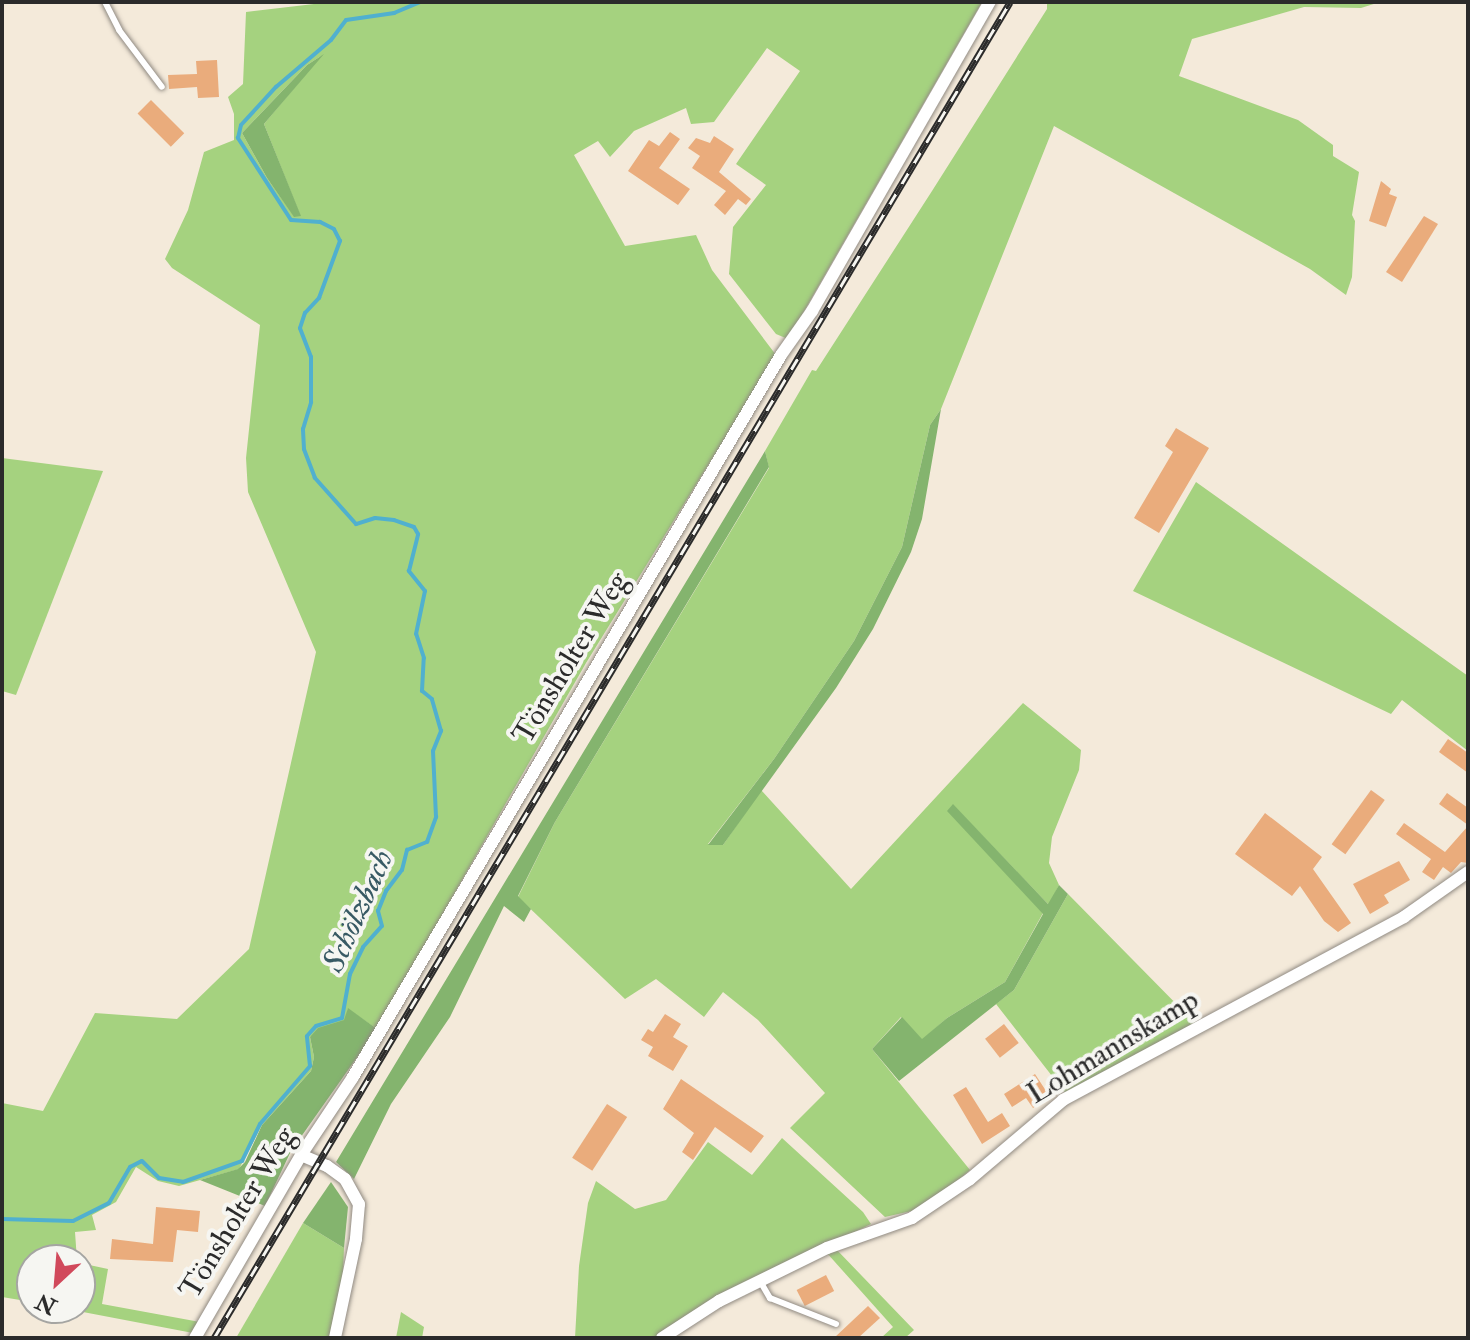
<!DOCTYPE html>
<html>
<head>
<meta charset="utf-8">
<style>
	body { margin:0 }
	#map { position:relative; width:1470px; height:1340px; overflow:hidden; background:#f4eada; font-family:"IM FELL Double Pica",serif }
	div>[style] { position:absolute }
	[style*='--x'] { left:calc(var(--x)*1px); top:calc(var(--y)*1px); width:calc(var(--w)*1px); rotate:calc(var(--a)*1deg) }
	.green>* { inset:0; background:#a5d27f }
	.forest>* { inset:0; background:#84b46e }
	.stream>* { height:4px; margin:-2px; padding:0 2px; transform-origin:2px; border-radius:2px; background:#50b0cf }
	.building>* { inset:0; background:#eaac7c; transform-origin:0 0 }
	.roads { filter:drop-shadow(0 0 2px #908a82) drop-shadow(0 0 2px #908a82) }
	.service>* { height:6px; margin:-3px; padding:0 3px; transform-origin:3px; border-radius:3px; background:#fff }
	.minor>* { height:12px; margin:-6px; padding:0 6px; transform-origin:6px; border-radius:6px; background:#fff }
	.rail>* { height:7px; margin-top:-3.5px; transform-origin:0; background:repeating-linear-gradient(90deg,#f6f6f2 0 12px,#2b2b2b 0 24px); box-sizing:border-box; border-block:2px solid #2b2b2b }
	span { translate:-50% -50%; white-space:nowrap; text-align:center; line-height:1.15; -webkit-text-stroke:8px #f6f6f2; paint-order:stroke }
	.street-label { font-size:30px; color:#2b2b2b }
	.water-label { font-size:32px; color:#385a64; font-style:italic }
	.frame { position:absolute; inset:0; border:4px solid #2b2b2b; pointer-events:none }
	.north { position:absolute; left:16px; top:1244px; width:80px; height:80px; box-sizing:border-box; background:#f6f6f2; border:2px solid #a5a5a2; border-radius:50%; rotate:206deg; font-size:22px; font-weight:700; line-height:32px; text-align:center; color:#2b2b2b }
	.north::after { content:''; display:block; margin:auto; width:28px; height:36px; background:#d1495b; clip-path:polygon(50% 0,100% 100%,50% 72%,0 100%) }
</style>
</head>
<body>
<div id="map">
	<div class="green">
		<i style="clip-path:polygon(evenodd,331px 2px,982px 2px,788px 339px,776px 334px,729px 274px,733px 227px,766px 185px,736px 164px,800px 71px,767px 48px,714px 122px,691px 124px,686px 108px,634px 131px,610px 157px,598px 141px,574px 155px,625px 246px,696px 235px,712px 270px,776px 355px,586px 663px,377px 1029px,348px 1009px,345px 1020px,310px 1037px,314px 1057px,311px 1071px,262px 1125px,239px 1169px,179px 1186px,158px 1181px,136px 1167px,116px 1202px,92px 1215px,96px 1230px,75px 1232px,77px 1260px,32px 1260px,32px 1302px,2px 1297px,2px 1103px,43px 1111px,95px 1013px,177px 1019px,249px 949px,316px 652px,248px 492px,246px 458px,260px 325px,172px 268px,165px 259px,188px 210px,204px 152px,234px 140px,234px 114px,228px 97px,243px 84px,246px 12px,331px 2px,321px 56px,264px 124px,300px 215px,294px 216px,267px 178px,242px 133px,307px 65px,321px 56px)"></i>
		<i style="clip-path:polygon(1047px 2px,1380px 2px,1361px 8px,1304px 7px,1192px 39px,1179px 76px,1298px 120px,1333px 145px,1333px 156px,1359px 172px,1352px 215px,1355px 221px,1352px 277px,1346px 295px,1310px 269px,1054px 126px,941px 409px,930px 425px,902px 547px,854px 641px,774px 759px,708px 844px,723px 845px,761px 790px,851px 889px,1023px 703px,1081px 750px,1079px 770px,1052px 837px,1049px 863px,1059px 885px,1049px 905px,953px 805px,948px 811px,1043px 913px,1005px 982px,947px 1018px,922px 1040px,901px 1017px,872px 1049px,970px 1170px,938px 1197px,916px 1210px,885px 1217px,790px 1128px,825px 1093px,758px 1020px,723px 992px,704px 1017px,656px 979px,625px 999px,518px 897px,555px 822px,769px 468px,765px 451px,812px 370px,816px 371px,932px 191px,1047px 9px)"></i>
		<i style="clip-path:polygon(2px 458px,103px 471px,16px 695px,2px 691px)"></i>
		<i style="clip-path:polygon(1196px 482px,1468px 676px,1468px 751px,1402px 700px,1391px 714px,1133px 591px)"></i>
		<i style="clip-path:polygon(1068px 894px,1195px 1023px,1066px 1094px,996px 1004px,1014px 990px)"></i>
		<i style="clip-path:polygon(782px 1138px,863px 1212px,871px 1224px,703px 1307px,654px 1338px,575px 1338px,579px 1266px,588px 1203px,596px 1181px,635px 1209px,666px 1200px,708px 1142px,752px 1175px)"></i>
		<i style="clip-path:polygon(303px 1223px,344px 1248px,343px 1273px,329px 1338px,236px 1338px)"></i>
		<i style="clip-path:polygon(836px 1249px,914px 1330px,905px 1338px,881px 1338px,893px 1327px,826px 1252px)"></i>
		<i style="clip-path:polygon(80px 1263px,108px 1269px,102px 1304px,200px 1322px,193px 1333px,62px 1308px,80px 1308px)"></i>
		<i style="clip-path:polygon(401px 1312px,424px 1327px,422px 1338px,396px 1338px)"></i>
	</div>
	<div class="forest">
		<i style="clip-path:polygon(324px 54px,264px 124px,301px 216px,294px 217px,267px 178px,242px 133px,307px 65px)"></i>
		<i style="clip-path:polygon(941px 409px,922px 519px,911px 552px,873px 629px,836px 688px,723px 845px,708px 845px,774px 759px,854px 641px,902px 547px,930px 425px)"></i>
		<i style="clip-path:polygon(765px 451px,769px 467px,555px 822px,518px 896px,531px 909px,524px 922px,504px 906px,450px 1017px,391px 1104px,354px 1179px,336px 1162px)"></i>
		<i style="clip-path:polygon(953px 804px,1048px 904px,1059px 885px,1068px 894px,1014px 990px,899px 1081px,872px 1049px,902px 1017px,922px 1039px,947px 1018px,1005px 982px,1043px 914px,947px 811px)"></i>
		<i style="clip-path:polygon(348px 1008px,377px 1029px,291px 1151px,265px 1206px,200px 1180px,238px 1169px,245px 1162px,262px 1125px,311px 1071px,314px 1057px,310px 1037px,318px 1028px,344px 1020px)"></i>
		<i style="clip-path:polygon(331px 1182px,348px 1207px,344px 1248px,303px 1223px)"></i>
	</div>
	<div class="stream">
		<i style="--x:2;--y:1219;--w:71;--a:1.6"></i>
		<i style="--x:73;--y:1221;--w:40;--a:-26.6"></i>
		<i style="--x:109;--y:1203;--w:42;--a:-59.7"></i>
		<i style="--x:130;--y:1167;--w:13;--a:-27"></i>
		<i style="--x:142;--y:1161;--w:24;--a:45"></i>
		<i style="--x:159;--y:1178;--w:24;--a:9"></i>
		<i style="--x:183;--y:1182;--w:63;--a:-19.6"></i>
		<i style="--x:242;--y:1161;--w:41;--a:-64.1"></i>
		<i style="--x:260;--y:1124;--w:77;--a:-49.2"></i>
		<i style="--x:310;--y:1066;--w:30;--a:-96"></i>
		<i style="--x:307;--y:1036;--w:13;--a:-48"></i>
		<i style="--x:316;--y:1026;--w:27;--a:-17"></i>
		<i style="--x:342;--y:1018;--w:45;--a:-79.7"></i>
		<i style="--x:350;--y:974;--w:30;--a:-64"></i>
		<i style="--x:363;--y:947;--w:28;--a:-48"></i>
		<i style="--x:382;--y:926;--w:16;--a:-105"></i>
		<i style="--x:378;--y:911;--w:22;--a:-68"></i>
		<i style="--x:386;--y:891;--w:26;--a:-53"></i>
		<i style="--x:402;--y:870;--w:21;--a:-76"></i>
		<i style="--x:407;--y:850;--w:22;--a:-22"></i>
		<i style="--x:427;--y:842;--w:27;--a:-70"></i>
		<i style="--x:436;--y:817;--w:66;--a:-92.6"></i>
		<i style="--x:433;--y:751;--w:22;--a:-68"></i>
		<i style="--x:441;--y:731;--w:33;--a:-106"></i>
		<i style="--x:432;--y:699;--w:13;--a:-141"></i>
		<i style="--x:422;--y:691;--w:33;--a:-87"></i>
		<i style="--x:424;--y:658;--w:25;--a:-108"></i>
		<i style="--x:416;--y:634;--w:44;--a:-78.2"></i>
		<i style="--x:425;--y:591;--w:26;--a:-129"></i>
		<i style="--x:409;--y:571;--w:38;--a:-76"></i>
		<i style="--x:418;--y:534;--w:8;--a:-120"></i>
		<i style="--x:414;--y:527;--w:21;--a:-161"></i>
		<i style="--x:394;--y:520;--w:19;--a:-174"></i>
		<i style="--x:375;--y:518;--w:20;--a:162"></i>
		<i style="--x:356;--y:524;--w:62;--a:-131.7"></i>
		<i style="--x:315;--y:478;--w:31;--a:-111"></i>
		<i style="--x:304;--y:449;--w:20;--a:-93"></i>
		<i style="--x:303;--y:429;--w:28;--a:-73"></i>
		<i style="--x:311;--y:402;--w:45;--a:-90"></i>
		<i style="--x:311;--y:357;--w:31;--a:-111"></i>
		<i style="--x:300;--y:328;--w:16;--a:-72"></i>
		<i style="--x:305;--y:313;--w:21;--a:-47"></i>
		<i style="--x:319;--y:298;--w:61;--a:-69.8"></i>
		<i style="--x:340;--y:241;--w:13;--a:-117"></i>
		<i style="--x:334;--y:229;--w:16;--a:-153"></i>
		<i style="--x:320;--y:222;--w:29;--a:-176"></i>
		<i style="--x:291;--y:220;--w:98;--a:-122.9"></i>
		<i style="--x:238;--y:138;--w:13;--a:-77"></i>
		<i style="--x:241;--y:125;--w:52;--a:-47.4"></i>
		<i style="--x:276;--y:87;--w:72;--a:-40.5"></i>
		<i style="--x:331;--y:40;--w:25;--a:-53"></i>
		<i style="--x:346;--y:20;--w:49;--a:-8.3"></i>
		<i style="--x:394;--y:13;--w:28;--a:-23"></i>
	</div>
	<div class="building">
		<i style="clip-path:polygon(217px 60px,219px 97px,198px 98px,197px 87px,169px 89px,168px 75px,197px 74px,196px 61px)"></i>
		<i style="left:151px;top:100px;width:47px;height:19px;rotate:45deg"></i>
		<i style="clip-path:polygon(670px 132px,680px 139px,659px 168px,690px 189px,678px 205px,628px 171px,649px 140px,659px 146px)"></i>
		<i style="clip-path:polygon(714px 136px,734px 149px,719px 172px,751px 199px,746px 205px,738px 199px,725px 215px,714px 205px,726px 191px,692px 168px,700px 156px,688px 148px,696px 138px,710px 143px)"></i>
		<i style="clip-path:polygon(1381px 181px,1391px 189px,1389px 194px,1397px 197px,1386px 227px,1369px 221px)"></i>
		<i style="clip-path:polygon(1424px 216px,1438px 224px,1402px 282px,1386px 272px)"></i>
		<i style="clip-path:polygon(1176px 428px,1209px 448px,1159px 533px,1134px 518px,1173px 452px,1165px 446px)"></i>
		<i style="clip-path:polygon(1448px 739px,1468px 753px,1468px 773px,1439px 752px)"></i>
		<i style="left:1371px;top:790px;width:17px;height:67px;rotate:36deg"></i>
		<i style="clip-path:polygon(1447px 793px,1468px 808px,1468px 825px,1439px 804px)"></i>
		<i style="clip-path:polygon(1265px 813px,1322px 857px,1313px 869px,1351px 923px,1338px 932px,1324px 921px,1300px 886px,1292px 896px,1235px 854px)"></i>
		<i style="clip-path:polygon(1404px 823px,1445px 852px,1468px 826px,1468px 863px,1461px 862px,1451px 873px,1443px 867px,1434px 880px,1422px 872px,1431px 859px,1396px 834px)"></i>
		<i style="clip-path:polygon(1399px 861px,1410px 880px,1384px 895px,1389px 903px,1370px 914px,1353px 884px)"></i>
		<i style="clip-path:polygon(665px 1014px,681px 1024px,673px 1037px,688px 1046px,673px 1071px,648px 1056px,653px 1047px,641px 1040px,648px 1029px,653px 1032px)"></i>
		<i style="left:1004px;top:1024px;width:24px;height:24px;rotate:52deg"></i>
		<i style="clip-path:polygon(1035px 1074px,1050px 1097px,1033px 1108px,1026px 1098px,1012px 1107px,1004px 1094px)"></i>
		<i style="clip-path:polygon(681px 1079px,764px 1136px,751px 1153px,715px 1127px,693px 1160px,682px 1152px,694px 1133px,663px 1109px)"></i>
		<i style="clip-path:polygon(966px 1087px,988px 1122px,1002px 1113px,1010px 1126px,982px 1144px,953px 1095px)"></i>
		<i style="left:607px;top:1104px;width:24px;height:64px;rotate:33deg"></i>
		<i style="clip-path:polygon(156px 1207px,200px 1211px,198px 1232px,177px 1230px,173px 1262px,110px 1259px,112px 1239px,153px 1244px)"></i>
		<i style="left:826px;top:1275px;width:18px;height:33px;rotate:63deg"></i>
		<i style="clip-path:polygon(868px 1306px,880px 1318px,858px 1338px,834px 1338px)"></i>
	</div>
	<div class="roads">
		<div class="service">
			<i style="--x:105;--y:2;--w:31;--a:63"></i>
			<i style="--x:119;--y:30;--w:71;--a:53"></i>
			<i style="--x:760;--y:1281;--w:20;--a:60"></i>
			<i style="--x:770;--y:1298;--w:71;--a:21.5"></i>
		</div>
		<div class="minor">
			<i style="--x:301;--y:1155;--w:28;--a:23"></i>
			<i style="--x:327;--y:1166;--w:22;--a:36"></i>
			<i style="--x:345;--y:1179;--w:29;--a:61"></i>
			<i style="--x:359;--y:1204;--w:35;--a:95"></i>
			<i style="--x:356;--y:1239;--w:101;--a:102"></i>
			<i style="--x:195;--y:1338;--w:211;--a:-59.9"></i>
			<i style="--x:301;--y:1155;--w:94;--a:-56.3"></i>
			<i style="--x:353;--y:1077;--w:839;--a:-59.34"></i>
			<i style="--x:781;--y:355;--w:54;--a:-54.8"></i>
			<i style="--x:812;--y:311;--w:357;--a:-60.1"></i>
			<i style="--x:662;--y:1338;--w:68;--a:-33"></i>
			<i style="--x:719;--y:1301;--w:120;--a:-26.1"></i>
			<i style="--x:827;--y:1248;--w:90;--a:-19.4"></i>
			<i style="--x:912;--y:1218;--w:70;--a:-33.9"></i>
			<i style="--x:970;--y:1179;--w:122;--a:-40.3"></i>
			<i style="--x:1063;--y:1100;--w:387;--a:-28.2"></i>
			<i style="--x:1404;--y:917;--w:78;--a:-35.1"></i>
		</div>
	</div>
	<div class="rail">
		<i style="--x:214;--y:1338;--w:1555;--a:-59.21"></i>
	</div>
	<div class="street-label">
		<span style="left:571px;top:658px;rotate:-59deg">Tönsholter Weg</span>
		<span style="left:1113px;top:1047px;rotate:-31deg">Lohmannskamp</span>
		<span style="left:238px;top:1213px;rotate:-59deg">Tönsholter Weg</span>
	</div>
	<div class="water-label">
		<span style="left:358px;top:911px;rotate:-66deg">Schölzbach</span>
	</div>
	<div class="frame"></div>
	<div class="north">N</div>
</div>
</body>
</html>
